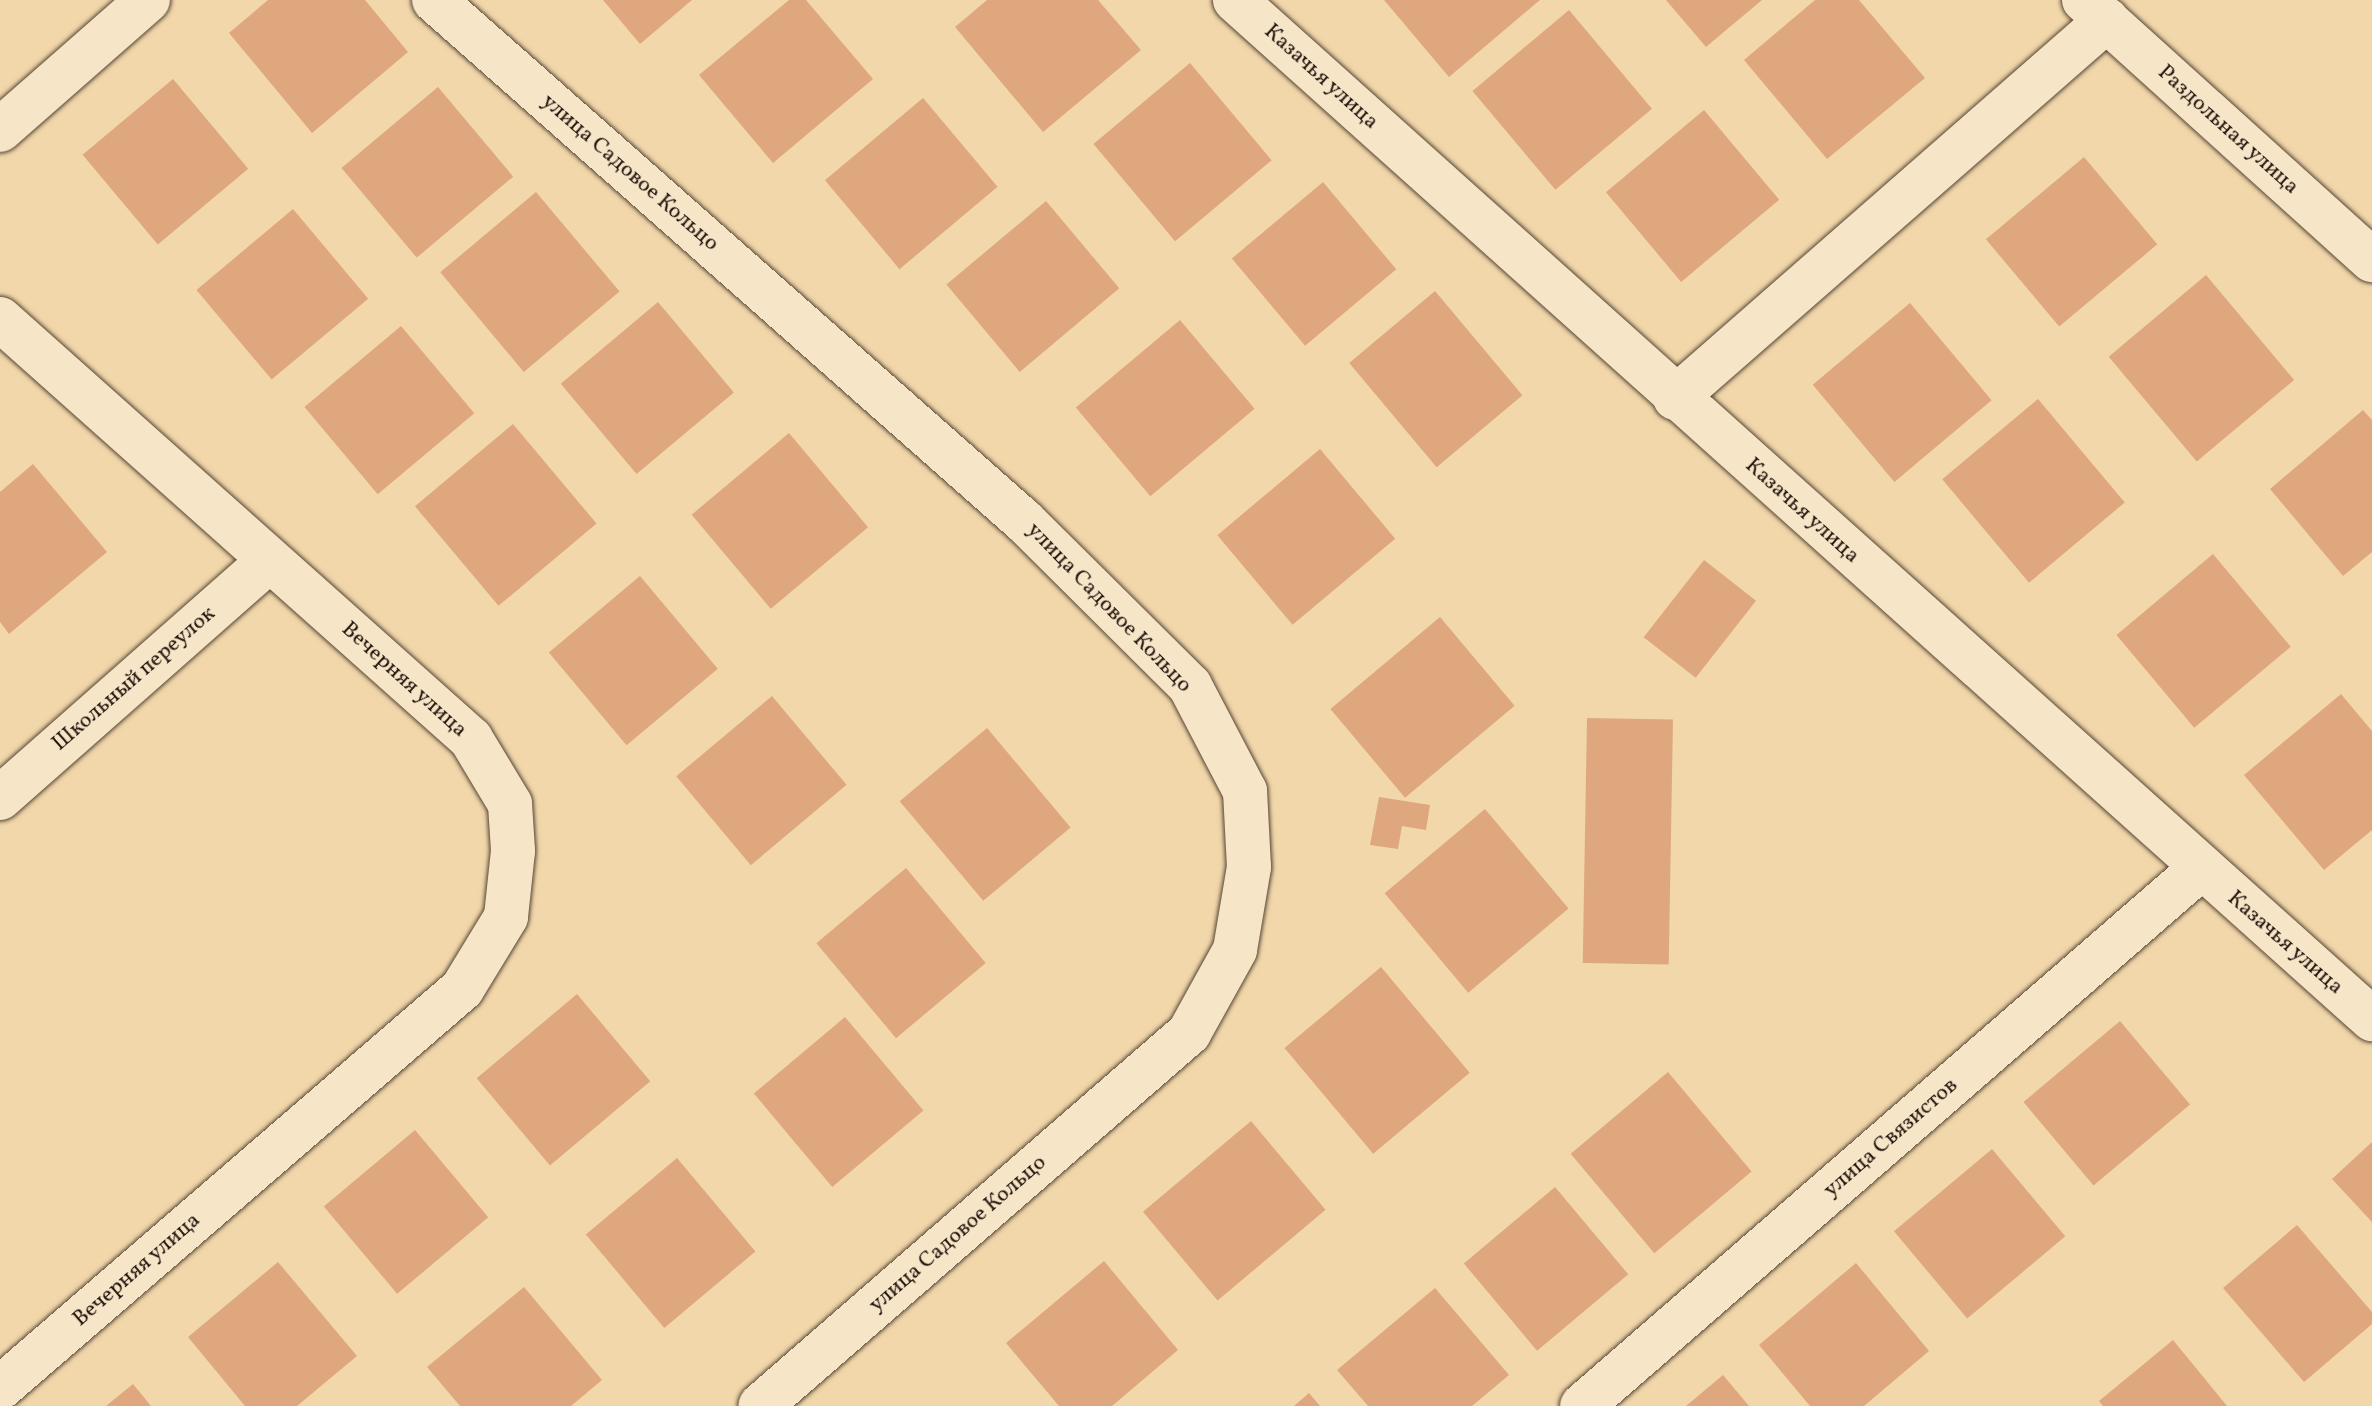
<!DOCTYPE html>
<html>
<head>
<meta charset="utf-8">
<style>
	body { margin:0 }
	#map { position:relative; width:2372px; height:1406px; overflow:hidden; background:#f2d7aa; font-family:Vollkorn,serif }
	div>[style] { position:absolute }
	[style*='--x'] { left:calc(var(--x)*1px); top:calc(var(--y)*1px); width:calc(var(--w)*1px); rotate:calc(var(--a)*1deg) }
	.building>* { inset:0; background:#dfa77e; transform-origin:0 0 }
	.roads { filter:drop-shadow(0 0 2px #564636) drop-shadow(0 0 2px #564636) }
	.minor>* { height:44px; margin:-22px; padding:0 22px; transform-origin:22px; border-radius:22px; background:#f7e5c8 }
	.tertiary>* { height:44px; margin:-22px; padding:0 22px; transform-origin:22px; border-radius:22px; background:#f7e5c8 }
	span { translate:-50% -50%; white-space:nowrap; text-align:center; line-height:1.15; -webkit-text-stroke:8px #f7e5c8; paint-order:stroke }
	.street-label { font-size:22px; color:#22160f }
</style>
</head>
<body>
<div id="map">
	<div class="building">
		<i style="clip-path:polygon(268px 0,365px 0,408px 52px,312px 133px,229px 33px)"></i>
		<i style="clip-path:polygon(603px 0,692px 0,640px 44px)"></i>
		<i style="clip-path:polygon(789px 0,806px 0,873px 79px,773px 163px,699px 75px)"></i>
		<i style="clip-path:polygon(987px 0,1098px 0,1141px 50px,1043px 132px,955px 27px)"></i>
		<i style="clip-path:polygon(1384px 0,1540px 0,1449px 77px)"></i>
		<i style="clip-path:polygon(1666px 0,1762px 0,1706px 47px)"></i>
		<i style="clip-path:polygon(1815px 0,1859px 0,1925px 78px,1827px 159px,1744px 60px)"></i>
		<i style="left:1569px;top:10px;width:129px;height:126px;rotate:50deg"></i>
		<i style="left:1190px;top:63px;width:127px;height:126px;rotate:50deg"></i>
		<i style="left:173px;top:79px;width:117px;height:118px;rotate:50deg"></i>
		<i style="left:438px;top:87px;width:117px;height:126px;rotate:50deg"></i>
		<i style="left:923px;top:98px;width:116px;height:128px;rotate:50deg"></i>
		<i style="left:1704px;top:110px;width:117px;height:128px;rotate:50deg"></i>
		<i style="left:2084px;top:157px;width:114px;height:128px;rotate:50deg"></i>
		<i style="left:1323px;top:182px;width:114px;height:119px;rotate:50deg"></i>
		<i style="left:536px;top:192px;width:130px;height:125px;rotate:50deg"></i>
		<i style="left:1046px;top:201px;width:114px;height:130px;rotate:50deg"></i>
		<i style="left:293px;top:209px;width:117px;height:126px;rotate:50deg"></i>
		<i style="left:2206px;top:275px;width:137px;height:127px;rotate:50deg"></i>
		<i style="left:1435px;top:291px;width:136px;height:112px;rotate:50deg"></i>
		<i style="left:658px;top:302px;width:118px;height:127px;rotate:50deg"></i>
		<i style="left:1910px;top:303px;width:127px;height:127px;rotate:50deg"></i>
		<i style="left:1180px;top:320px;width:116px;height:136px;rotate:50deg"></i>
		<i style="left:401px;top:326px;width:114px;height:126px;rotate:50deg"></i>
		<i style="left:2038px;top:399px;width:135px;height:125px;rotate:50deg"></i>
		<i style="clip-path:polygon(2363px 410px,2372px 420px,2372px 552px,2343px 576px,2270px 489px)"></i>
		<i style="left:513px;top:424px;width:130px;height:128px;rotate:50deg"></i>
		<i style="left:789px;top:433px;width:123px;height:127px;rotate:50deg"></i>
		<i style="left:1320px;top:449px;width:117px;height:134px;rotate:50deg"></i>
		<i style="clip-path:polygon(33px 464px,107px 552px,9px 634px,0 622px,0 492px)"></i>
		<i style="left:2213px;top:554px;width:121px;height:126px;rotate:50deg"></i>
		<i style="left:1704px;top:560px;width:66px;height:98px;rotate:38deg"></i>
		<i style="left:640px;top:576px;width:121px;height:119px;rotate:50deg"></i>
		<i style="left:1440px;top:617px;width:116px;height:143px;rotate:50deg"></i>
		<i style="clip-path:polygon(2341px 694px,2372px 731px,2372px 830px,2324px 870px,2244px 775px)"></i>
		<i style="left:772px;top:696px;width:116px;height:125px;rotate:50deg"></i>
		<i style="left:1587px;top:718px;width:86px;height:245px;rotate:1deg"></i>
		<i style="left:987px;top:728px;width:130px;height:114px;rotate:50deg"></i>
		<i style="clip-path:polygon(1379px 797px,1430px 805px,1426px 830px,1402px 826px,1398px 849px,1370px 845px)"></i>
		<i style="left:1485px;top:809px;width:130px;height:131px;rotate:50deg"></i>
		<i style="left:906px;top:868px;width:124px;height:117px;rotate:50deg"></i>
		<i style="left:1381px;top:967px;width:138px;height:126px;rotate:50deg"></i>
		<i style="left:577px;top:994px;width:114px;height:131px;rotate:50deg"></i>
		<i style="left:845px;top:1017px;width:122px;height:119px;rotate:50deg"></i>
		<i style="left:2120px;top:1021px;width:109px;height:126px;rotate:50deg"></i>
		<i style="left:1668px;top:1072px;width:130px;height:127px;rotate:50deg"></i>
		<i style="left:1251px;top:1121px;width:116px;height:141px;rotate:50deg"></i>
		<i style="left:415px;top:1130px;width:114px;height:119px;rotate:50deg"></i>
		<i style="clip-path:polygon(2372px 1142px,2372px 1222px,2332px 1179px)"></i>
		<i style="left:1992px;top:1149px;width:114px;height:128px;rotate:50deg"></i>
		<i style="left:677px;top:1158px;width:122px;height:119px;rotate:50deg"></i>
		<i style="left:1555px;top:1187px;width:114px;height:119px;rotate:50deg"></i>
		<i style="clip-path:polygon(2297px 1225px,2372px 1312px,2372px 1324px,2304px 1382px,2223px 1288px)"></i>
		<i style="clip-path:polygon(1104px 1261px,1178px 1350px,1112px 1406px,1059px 1406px,1006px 1343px)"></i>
		<i style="clip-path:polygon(278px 1262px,357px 1356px,297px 1406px,245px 1406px,188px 1337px)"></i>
		<i style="clip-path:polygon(1856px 1263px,1929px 1351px,1864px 1406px,1810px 1406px,1759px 1345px)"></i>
		<i style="clip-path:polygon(524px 1287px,602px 1380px,571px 1406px,460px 1406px,427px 1367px)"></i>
		<i style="clip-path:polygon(1435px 1288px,1509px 1375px,1472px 1406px,1368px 1406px,1337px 1370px)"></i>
		<i style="clip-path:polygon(2173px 1340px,2227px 1406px,2103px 1406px,2099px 1401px)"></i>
		<i style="clip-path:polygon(1723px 1375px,1749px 1406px,1686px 1406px)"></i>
		<i style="clip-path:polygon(133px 1384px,151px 1406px,106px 1406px)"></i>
		<i style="clip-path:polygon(1309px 1393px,1320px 1406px,1294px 1406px)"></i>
	</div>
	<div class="roads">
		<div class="minor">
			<i style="--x:1235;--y:0;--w:1527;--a:41.87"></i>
			<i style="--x:0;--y:319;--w:631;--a:41.72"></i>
			<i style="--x:471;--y:739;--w:76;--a:59"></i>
			<i style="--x:510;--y:804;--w:47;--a:86.3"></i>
			<i style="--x:513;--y:851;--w:66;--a:96.1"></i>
			<i style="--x:506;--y:917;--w:84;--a:121.4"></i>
			<i style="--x:462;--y:989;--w:610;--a:139.18"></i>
			<i style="--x:1675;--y:398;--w:574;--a:-41.19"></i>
			<i style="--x:0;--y:798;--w:359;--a:-41.4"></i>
			<i style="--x:1582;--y:1406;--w:819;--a:-40.99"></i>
		</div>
		<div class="tertiary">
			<i style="--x:434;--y:0;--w:787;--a:41.45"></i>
			<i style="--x:1024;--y:521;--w:234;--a:44.8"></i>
			<i style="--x:1190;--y:686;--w:119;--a:62.4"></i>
			<i style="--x:1245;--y:791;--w:76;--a:87"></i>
			<i style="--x:1249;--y:867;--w:84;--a:99.6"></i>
			<i style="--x:1235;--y:950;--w:95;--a:119"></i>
			<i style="--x:1189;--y:1033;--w:568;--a:138.99"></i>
			<i style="--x:2084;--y:0;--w:388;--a:42.1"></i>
			<i style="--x:0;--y:130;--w:197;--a:-41.3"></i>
		</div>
	</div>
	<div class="street-label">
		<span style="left:1321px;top:77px;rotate:42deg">Казачья улица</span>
		<span style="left:2228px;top:130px;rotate:42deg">Раздольная улица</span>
		<span style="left:630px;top:173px;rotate:41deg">улица Садовое Кольцо</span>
		<span style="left:1802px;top:511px;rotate:42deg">Казачья улица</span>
		<span style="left:1109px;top:608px;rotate:46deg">улица Садовое Кольцо</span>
		<span style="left:134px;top:679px;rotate:-41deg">Школьный переулок</span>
		<span style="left:404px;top:680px;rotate:42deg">Вечерняя улица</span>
		<span style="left:2285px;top:943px;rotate:41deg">Казачья улица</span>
		<span style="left:1891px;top:1138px;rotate:-41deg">улица Связистов</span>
		<span style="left:958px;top:1234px;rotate:-41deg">улица Садовое Кольцо</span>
		<span style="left:137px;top:1270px;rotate:-41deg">Вечерняя улица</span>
	</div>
</div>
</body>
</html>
